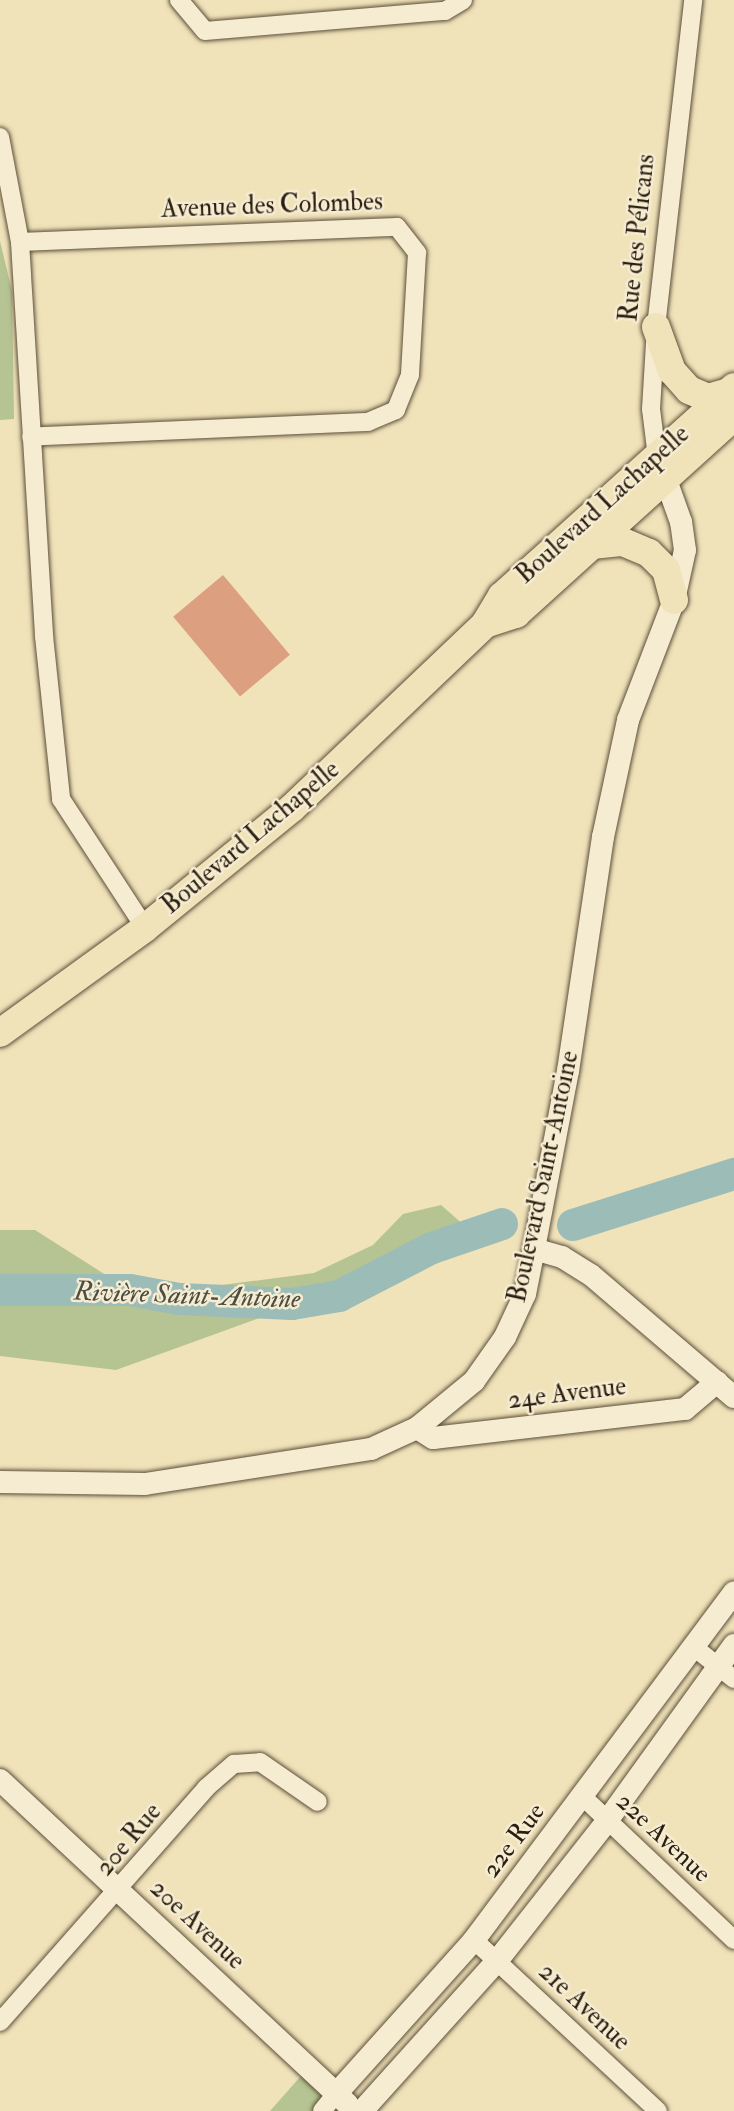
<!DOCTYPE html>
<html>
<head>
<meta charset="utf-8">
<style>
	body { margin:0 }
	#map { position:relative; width:734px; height:2111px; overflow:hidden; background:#f0e2b9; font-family:"IM FELL Double Pica",serif }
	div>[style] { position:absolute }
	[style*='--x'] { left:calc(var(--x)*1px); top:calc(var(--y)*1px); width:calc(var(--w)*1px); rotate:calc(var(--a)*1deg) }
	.green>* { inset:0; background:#b5c492 }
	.river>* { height:32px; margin:-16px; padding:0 16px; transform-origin:16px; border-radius:16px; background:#9cbcb7 }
	.building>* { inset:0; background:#dc9f7f; transform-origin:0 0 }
	.roads { filter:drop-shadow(0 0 2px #5c4f3a) drop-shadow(0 0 2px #5c4f3a) }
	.minor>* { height:18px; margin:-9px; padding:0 9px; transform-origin:9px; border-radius:9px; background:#f5ecd2 }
	.tertiary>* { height:22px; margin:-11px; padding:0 11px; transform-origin:11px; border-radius:11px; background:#f5ecd2 }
	.primary>* { height:28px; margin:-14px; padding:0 14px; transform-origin:14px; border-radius:14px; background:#f0e2b9 }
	span { translate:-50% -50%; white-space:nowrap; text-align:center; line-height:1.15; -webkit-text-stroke:5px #f5ecd2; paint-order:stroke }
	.street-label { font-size:26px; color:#2b1e10 }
	.water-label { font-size:27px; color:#4d4d42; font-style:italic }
</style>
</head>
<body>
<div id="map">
	<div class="green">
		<i style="clip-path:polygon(0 241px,12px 291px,14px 419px,0 420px)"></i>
		<i style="clip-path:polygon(441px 1205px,466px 1227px,364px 1280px,116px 1370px,0 1356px,0 1230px,35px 1230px,139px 1296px,314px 1273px,373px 1245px,403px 1214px)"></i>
		<i style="clip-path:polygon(308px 2068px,336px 2094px,322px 2111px,270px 2111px)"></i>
	</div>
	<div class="river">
		<i style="--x:573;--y:1225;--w:169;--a:-17.6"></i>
		<i style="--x:0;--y:1290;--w:130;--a:0"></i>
		<i style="--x:130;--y:1290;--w:50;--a:10.4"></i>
		<i style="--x:179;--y:1299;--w:113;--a:2.5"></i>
		<i style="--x:292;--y:1304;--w:48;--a:-9.7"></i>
		<i style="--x:339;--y:1296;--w:105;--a:-27.3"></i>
		<i style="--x:432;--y:1248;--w:74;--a:-18.9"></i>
	</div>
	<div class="building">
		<i style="left:223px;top:575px;width:104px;height:65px;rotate:50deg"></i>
	</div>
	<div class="roads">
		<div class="minor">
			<i style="--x:179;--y:0;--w:40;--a:50"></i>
			<i style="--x:205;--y:31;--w:241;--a:-4.8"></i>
			<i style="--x:445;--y:11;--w:21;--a:-31"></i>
			<i style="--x:0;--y:137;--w:107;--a:79.2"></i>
			<i style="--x:20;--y:242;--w:395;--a:86.5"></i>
			<i style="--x:44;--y:636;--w:164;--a:84"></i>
			<i style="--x:61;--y:799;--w:154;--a:56.9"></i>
			<i style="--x:20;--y:242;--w:377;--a:-2.3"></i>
			<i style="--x:397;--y:227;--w:33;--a:52"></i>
			<i style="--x:417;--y:253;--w:122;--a:93.3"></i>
			<i style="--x:410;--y:375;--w:38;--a:112"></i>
			<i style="--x:396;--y:410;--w:30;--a:157"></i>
			<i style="--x:368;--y:422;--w:337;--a:177.5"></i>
			<i style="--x:657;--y:457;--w:48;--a:-97.1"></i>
			<i style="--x:651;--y:409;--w:82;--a:-86.5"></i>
			<i style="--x:656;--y:327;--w:329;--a:-83.5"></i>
			<i style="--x:695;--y:1648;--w:50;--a:38.5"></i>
			<i style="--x:583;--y:1797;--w:208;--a:43.4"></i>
			<i style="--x:474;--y:1940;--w:251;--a:42.9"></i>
			<i style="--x:0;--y:2022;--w:312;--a:-48.6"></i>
			<i style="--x:206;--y:1788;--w:37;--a:-41"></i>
			<i style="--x:234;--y:1764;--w:26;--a:-4"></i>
			<i style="--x:260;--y:1762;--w:70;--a:34.6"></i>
			<i style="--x:322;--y:2111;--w:22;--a:-51"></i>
		</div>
		<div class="tertiary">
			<i style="--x:534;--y:1249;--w:29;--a:16"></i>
			<i style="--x:562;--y:1257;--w:34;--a:32"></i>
			<i style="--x:591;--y:1275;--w:188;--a:40.5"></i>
			<i style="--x:417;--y:1428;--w:19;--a:32"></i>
			<i style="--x:433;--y:1438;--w:254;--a:-6.6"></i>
			<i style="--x:685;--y:1409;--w:42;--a:-40.2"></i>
			<i style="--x:0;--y:1482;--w:145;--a:0.8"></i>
			<i style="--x:145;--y:1484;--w:229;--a:-8.8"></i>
			<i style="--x:371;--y:1449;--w:51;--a:-24.5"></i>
			<i style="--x:417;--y:1428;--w:74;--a:-39.5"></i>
			<i style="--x:474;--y:1381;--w:54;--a:-54.8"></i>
			<i style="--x:505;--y:1337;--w:47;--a:-65.1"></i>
			<i style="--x:525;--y:1294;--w:46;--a:-78.7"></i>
			<i style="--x:534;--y:1249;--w:181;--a:-79.2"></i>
			<i style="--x:568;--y:1071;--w:237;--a:-81.5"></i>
			<i style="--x:603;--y:837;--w:120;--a:-77.9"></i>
			<i style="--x:628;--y:720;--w:129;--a:-69"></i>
			<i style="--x:674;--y:600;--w:51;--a:-77.6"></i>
			<i style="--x:685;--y:550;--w:28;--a:-98"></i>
			<i style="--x:681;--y:522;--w:59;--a:-109.7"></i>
			<i style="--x:0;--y:1780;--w:475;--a:43"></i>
			<i style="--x:336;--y:2094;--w:207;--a:-48.1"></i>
			<i style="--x:474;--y:1940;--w:434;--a:-53.2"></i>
			<i style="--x:362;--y:2111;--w:202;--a:-48"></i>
			<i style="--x:497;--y:1961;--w:178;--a:-51.8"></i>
			<i style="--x:607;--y:1821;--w:217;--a:-54.2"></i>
		</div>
		<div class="primary">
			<i style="--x:656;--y:327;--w:47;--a:70"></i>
			<i style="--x:672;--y:371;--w:25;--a:48"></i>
			<i style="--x:689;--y:390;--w:21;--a:23"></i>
			<i style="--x:708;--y:398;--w:22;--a:-16"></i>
			<i style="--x:592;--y:545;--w:31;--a:-6"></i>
			<i style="--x:623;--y:542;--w:28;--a:23"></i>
			<i style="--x:649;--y:553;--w:24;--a:45"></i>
			<i style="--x:666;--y:570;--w:31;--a:75"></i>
			<i style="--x:485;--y:624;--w:33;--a:-18"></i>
			<i style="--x:516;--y:614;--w:294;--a:-42.2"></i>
			<i style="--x:0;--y:1033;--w:179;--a:-35.9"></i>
			<i style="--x:145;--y:928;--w:190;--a:-39.2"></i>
			<i style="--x:292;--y:808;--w:267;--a:-43.6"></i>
			<i style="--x:485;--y:624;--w:33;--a:-59"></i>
			<i style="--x:502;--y:596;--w:312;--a:-42"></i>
		</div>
	</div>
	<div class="street-label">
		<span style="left:272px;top:206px;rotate:-2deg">Avenue des Colombes</span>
		<span style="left:638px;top:238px;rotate:-84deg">Rue des Pélicans</span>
		<span style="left:603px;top:505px;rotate:-42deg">Boulevard Lachapelle</span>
		<span style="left:251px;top:838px;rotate:-40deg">Boulevard Lachapelle</span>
		<span style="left:544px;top:1177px;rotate:-78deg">Boulevard Saint-Antoine</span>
		<span style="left:567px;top:1394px;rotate:-7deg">24e Avenue</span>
		<span style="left:663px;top:1838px;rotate:43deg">22e Avenue</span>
		<span style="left:129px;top:1840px;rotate:-50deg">20e Rue</span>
		<span style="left:514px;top:1841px;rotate:-53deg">22e Rue</span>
		<span style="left:197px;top:1925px;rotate:43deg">20e Avenue</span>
		<span style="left:584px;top:2007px;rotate:43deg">21e Avenue</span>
	</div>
	<div class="water-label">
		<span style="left:187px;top:1295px;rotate:2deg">Rivière Saint-Antoine</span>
	</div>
</div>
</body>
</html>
